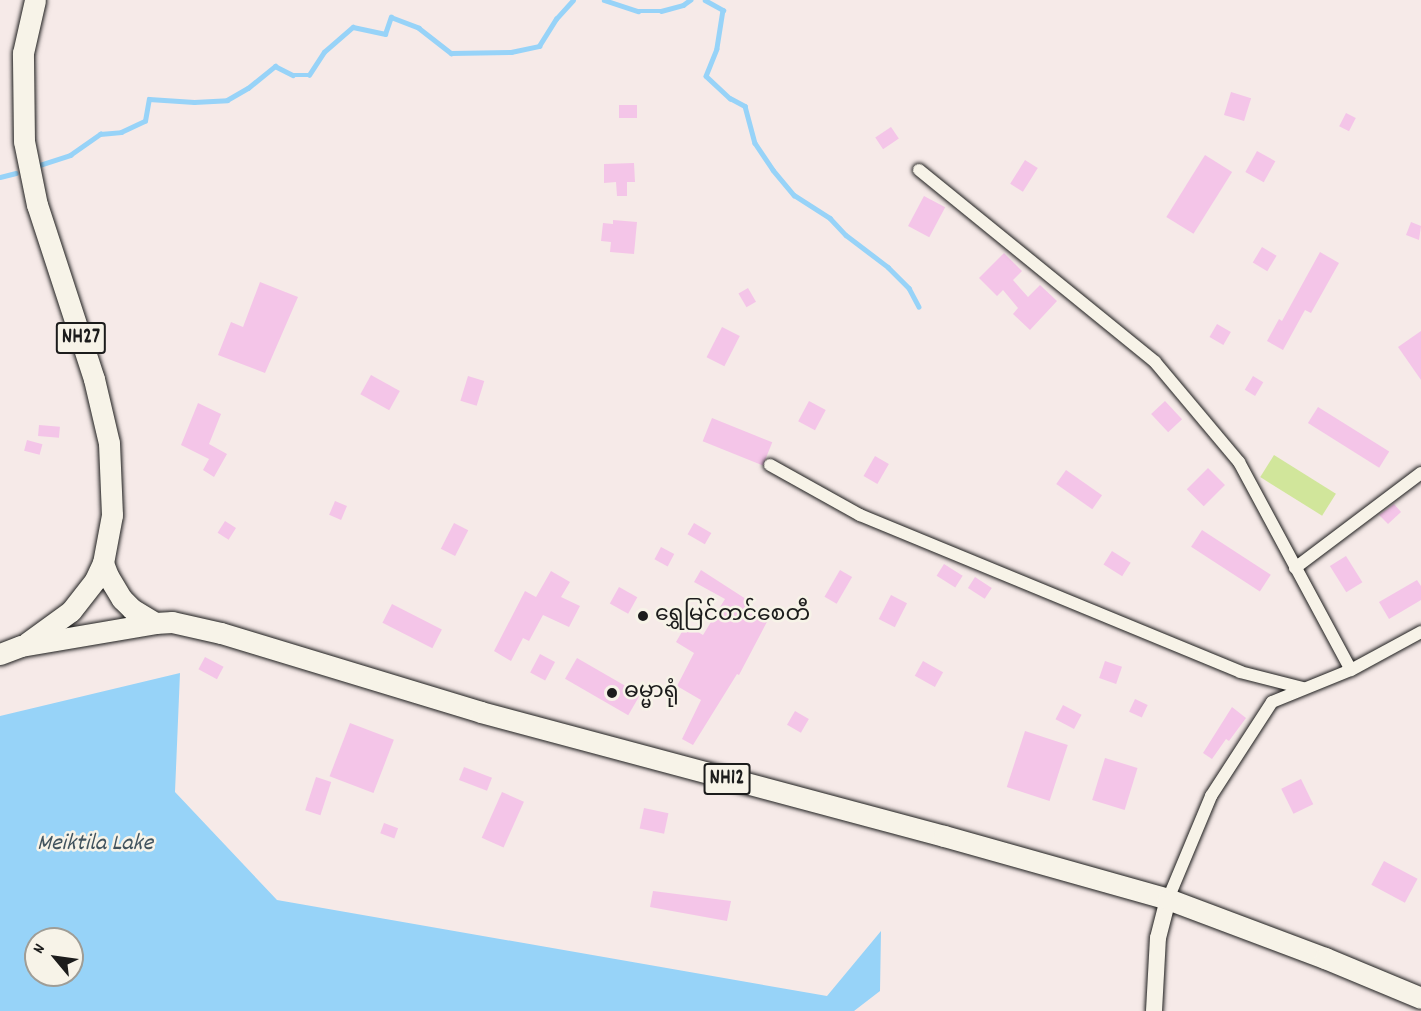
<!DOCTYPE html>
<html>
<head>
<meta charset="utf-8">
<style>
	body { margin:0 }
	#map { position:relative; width:1421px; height:1011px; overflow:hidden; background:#f6eae8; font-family:Dekko,"Noto Sans Myanmar",sans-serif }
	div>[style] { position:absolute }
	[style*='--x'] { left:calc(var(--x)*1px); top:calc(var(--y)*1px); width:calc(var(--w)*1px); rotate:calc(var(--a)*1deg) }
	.green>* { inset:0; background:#d1e69b; transform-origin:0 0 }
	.water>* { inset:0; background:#97d3f8 }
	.stream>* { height:4.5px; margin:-2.25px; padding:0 2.25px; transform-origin:2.25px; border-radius:2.25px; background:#97d3f8 }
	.building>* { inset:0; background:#f4c5e8; transform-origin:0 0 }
	.roads { filter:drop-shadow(0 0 2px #1c1c1c) drop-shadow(0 0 2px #1c1c1c) }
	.street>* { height:12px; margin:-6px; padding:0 6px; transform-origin:6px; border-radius:6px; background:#f7f3e8 }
	.secondary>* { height:16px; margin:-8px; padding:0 8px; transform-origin:8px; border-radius:8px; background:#f7f3e8 }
	.highway>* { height:21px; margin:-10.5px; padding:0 10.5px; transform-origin:10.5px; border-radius:10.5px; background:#f7f3e8 }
	.dots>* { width:16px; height:16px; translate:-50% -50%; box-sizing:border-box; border:3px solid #f7f3e8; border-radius:50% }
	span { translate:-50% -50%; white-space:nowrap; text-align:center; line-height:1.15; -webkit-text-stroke:5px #f7f3e8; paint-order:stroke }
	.shield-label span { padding:2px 4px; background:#f7f3e8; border:2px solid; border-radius:4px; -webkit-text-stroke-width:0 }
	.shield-label { font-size:21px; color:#1c1c1c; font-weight:700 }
	.poi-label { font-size:22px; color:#1c1c1c }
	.left { translate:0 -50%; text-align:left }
	.water-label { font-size:24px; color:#41535e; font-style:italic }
	.north { position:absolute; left:24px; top:927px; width:60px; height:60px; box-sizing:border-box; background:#f7f3e8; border:2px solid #9f9d96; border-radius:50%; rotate:299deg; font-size:16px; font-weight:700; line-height:24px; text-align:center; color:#1c1c1c }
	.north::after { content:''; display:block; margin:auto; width:21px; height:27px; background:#1c1c1c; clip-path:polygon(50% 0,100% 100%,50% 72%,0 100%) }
</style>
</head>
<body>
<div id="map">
	<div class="green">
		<i style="left:1274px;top:455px;width:73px;height:26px;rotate:32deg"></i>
	</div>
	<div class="water">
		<i style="clip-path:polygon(evenodd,180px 673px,175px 792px,277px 900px,827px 996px,881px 931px,880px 991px,854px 1011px,0 1011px,0 716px,180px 673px,36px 939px,72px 939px,72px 975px,36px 975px,36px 939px)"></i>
	</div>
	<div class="stream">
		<i style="--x:604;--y:0;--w:36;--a:18"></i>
		<i style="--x:638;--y:11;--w:23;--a:0"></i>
		<i style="--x:661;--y:11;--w:23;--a:-15"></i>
		<i style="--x:683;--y:5;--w:9;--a:-36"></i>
		<i style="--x:705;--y:0;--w:21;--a:29"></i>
		<i style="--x:723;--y:10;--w:39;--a:99"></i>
		<i style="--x:717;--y:49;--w:29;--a:112"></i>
		<i style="--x:706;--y:76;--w:33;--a:43"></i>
		<i style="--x:730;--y:98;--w:17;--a:28"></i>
		<i style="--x:745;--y:106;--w:38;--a:75"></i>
		<i style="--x:755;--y:143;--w:32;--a:56"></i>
		<i style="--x:773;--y:170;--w:33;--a:50"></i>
		<i style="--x:794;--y:195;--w:43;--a:32.6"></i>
		<i style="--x:830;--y:218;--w:23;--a:47"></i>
		<i style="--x:846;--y:235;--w:53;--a:37.3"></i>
		<i style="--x:888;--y:267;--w:30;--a:45"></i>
		<i style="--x:909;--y:288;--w:21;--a:62"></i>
		<i style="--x:40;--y:165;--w:32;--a:-18"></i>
		<i style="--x:70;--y:155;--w:37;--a:-35"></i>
		<i style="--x:100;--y:134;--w:21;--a:-5"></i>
		<i style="--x:121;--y:132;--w:26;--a:-25"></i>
		<i style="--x:145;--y:121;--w:22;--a:-80"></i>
		<i style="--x:149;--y:99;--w:45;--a:3.8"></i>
		<i style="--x:194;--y:102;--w:33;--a:-3"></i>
		<i style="--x:227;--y:100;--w:24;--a:-30"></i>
		<i style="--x:248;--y:88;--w:35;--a:-39"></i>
		<i style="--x:275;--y:66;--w:20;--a:27"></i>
		<i style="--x:293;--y:75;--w:16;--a:0"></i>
		<i style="--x:309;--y:75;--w:27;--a:-57"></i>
		<i style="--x:324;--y:52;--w:38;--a:-41"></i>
		<i style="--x:353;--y:27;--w:33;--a:12"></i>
		<i style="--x:385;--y:34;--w:18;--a:-71"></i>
		<i style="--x:391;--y:17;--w:30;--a:21"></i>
		<i style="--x:419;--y:28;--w:41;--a:38"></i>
		<i style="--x:451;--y:53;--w:60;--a:-1"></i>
		<i style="--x:511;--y:52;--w:29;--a:-12"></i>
		<i style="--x:539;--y:46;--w:32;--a:-58"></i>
		<i style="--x:556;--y:19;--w:25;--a:-48"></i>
		<i style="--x:0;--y:177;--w:16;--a:-14"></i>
	</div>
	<div class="building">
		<i style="left:1231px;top:92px;width:21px;height:24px;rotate:17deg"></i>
		<i style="left:619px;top:105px;width:18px;height:13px"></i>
		<i style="left:1346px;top:113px;width:11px;height:15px;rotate:27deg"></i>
		<i style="left:891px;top:127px;width:14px;height:19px;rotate:56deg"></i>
		<i style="left:1257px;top:151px;width:21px;height:24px;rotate:29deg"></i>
		<i style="left:1205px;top:155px;width:32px;height:73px;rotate:32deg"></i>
		<i style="left:1025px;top:160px;width:15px;height:28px;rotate:32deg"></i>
		<i style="clip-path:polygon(634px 163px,635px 182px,627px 182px,627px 196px,617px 196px,616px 182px,604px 183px,604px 164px)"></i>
		<i style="left:924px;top:196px;width:24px;height:34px;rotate:28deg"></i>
		<i style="clip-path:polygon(613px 220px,637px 222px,634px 254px,610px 252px,611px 242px,601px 241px,603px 223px,613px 224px)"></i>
		<i style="clip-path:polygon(1411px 222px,1421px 226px,1419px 240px,1406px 235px)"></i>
		<i style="left:1262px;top:247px;width:17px;height:18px;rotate:31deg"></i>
		<i style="clip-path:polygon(1320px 252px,1339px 263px,1311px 313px,1305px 310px,1283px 350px,1267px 341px,1279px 319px,1282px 321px)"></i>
		<i style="clip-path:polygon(1004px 253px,1022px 271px,1013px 280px,1028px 297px,1040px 285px,1057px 301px,1030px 330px,1013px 314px,1018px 308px,1003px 290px,997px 296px,979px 278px)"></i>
		<i style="clip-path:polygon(260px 282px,298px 297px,265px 373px,218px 355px,231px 322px,243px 327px)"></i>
		<i style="left:748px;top:288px;width:16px;height:11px;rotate:60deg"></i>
		<i style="left:1217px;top:324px;width:16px;height:15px;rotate:30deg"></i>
		<i style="left:722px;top:327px;width:20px;height:34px;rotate:27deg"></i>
		<i style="clip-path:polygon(1421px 331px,1421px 380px,1398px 347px)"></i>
		<i style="left:371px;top:375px;width:33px;height:22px;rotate:29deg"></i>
		<i style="left:468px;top:376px;width:17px;height:26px;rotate:17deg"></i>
		<i style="left:1253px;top:376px;width:12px;height:16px;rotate:31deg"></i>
		<i style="left:809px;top:401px;width:19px;height:23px;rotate:28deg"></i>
		<i style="left:1165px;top:401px;width:25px;height:19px;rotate:47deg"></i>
		<i style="clip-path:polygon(198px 403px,221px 414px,209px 444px,227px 454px,214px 477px,203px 470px,209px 459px,181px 445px)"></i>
		<i style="left:1318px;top:407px;width:84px;height:19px;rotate:32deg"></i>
		<i style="left:712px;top:418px;width:65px;height:25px;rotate:22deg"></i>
		<i style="left:39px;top:425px;width:21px;height:11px;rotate:5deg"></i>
		<i style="left:27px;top:440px;width:16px;height:11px;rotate:15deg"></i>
		<i style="left:875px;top:456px;width:16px;height:23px;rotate:30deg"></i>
		<i style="left:1208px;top:468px;width:24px;height:30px;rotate:45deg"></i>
		<i style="left:1066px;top:470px;width:44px;height:17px;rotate:35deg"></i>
		<i style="left:335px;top:501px;width:13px;height:15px;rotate:23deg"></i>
		<i style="clip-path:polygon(1394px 504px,1401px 512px,1388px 524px,1379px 515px)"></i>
		<i style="left:225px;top:521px;width:13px;height:14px;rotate:32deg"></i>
		<i style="left:454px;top:523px;width:16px;height:29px;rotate:27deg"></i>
		<i style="left:694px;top:523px;width:20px;height:13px;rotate:30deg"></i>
		<i style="left:1202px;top:530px;width:82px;height:20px;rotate:33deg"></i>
		<i style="left:661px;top:547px;width:15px;height:14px;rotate:28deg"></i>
		<i style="left:1112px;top:551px;width:22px;height:16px;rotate:32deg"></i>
		<i style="left:1346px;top:556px;width:31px;height:19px;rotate:58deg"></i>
		<i style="left:944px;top:564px;width:22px;height:14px;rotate:32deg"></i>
		<i style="clip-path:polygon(701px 570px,749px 601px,744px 610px,730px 602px,751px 615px,754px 610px,769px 618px,739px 675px,737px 674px,693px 745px,682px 739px,701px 700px,677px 686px,694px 653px,676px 642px,686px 625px,703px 635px,725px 599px,694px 582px)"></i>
		<i style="left:840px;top:570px;width:14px;height:31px;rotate:30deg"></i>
		<i style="clip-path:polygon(551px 571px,570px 582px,561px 597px,580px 606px,569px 627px,543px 615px,529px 641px,523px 638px,511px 661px,494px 651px,525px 591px,536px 597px)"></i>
		<i style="left:975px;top:577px;width:20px;height:13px;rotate:33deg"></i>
		<i style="clip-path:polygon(1417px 580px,1421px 586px,1421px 600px,1389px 619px,1379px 602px)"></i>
		<i style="left:619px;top:587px;width:21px;height:19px;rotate:29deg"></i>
		<i style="left:891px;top:595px;width:18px;height:27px;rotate:27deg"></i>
		<i style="left:392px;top:604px;width:56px;height:21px;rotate:27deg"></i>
		<i style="left:540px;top:654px;width:17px;height:21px;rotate:28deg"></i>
		<i style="left:205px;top:657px;width:21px;height:14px;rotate:28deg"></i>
		<i style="left:577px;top:658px;width:73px;height:24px;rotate:30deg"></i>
		<i style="left:923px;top:661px;width:23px;height:17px;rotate:29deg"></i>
		<i style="left:1105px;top:661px;width:18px;height:18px;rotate:19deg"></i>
		<i style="left:1135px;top:699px;width:14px;height:14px;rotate:25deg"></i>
		<i style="left:1063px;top:705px;width:21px;height:16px;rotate:28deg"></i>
		<i style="clip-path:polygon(1232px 707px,1246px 718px,1229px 741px,1226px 739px,1212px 759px,1203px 753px)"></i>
		<i style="left:795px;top:711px;width:16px;height:16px;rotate:30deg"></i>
		<i style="left:350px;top:723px;width:47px;height:57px;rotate:21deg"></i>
		<i style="left:1025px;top:731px;width:45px;height:59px;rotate:18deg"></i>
		<i style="left:1105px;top:758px;width:34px;height:44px;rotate:17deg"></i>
		<i style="left:464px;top:767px;width:30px;height:14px;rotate:21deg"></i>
		<i style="left:316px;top:777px;width:16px;height:35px;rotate:18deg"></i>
		<i style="left:1301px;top:779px;width:28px;height:22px;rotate:64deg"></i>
		<i style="left:502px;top:792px;width:24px;height:50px;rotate:24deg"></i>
		<i style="left:644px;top:808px;width:25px;height:21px;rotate:12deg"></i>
		<i style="left:384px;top:823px;width:15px;height:11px;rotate:20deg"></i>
		<i style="left:1384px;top:861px;width:38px;height:27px;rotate:28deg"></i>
		<i style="clip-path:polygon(653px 891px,731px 901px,727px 921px,650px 907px)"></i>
	</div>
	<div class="roads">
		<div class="street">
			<i style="--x:919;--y:170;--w:304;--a:39.1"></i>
			<i style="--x:1155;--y:362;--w:131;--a:50"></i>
			<i style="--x:1239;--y:462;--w:236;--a:61.7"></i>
			<i style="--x:770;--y:465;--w:103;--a:29.1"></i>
			<i style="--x:860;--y:515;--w:411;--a:22.4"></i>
			<i style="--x:1240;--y:672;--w:65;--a:14.3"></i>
			<i style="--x:1295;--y:568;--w:158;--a:-37"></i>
			<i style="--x:1168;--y:899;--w:112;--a:-67.3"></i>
			<i style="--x:1211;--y:796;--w:112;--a:-57"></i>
			<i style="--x:1272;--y:702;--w:85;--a:-22.1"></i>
			<i style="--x:1351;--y:670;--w:80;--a:-28.5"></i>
		</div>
		<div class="secondary">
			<i style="--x:1154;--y:1011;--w:73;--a:-86.9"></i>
			<i style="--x:1158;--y:938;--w:40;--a:-75.6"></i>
		</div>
		<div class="highway">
			<i style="--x:103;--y:563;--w:14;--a:69"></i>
			<i style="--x:108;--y:576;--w:27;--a:59"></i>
			<i style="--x:122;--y:599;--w:14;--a:45"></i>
			<i style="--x:132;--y:609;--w:27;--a:31"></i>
			<i style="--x:27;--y:643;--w:54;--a:-36"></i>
			<i style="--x:71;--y:611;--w:39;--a:-52"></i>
			<i style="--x:95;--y:580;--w:19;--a:-65"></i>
			<i style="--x:103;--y:563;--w:49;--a:-79.4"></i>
			<i style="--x:112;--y:515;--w:72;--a:-92.4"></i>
			<i style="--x:109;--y:443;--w:66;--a:-103.2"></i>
			<i style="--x:94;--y:379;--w:183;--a:-108.1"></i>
			<i style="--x:37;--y:205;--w:65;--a:-101.5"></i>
			<i style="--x:24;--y:141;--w:88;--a:-90.7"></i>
			<i style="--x:23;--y:53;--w:54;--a:-77.2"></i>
			<i style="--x:0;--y:654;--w:22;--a:-21"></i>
			<i style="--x:21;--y:646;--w:136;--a:-9.7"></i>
			<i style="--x:155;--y:623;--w:17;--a:-3"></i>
			<i style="--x:172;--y:622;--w:50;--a:12.7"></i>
			<i style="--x:221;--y:633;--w:272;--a:16.9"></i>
			<i style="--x:481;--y:712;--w:479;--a:15"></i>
			<i style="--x:944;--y:836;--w:233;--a:15.7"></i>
			<i style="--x:1168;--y:899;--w:168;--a:20.6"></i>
			<i style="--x:1325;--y:958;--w:104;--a:22.6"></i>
		</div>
	</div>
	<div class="dots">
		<i style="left:643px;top:616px;background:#1c1c1c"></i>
		<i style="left:612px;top:693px;background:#1c1c1c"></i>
	</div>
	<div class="shield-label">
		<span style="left:81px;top:338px">NH27</span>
		<span style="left:727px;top:779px">NH12</span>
	</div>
	<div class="poi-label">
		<span class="left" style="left:655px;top:616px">ရွှေမြင်တင်စေတီ</span>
		<span class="left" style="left:624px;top:693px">ဓမ္မာရုံ</span>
	</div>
	<div class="water-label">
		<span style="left:95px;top:845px">Meiktila Lake</span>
	</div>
	<div class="north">N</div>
</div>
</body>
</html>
